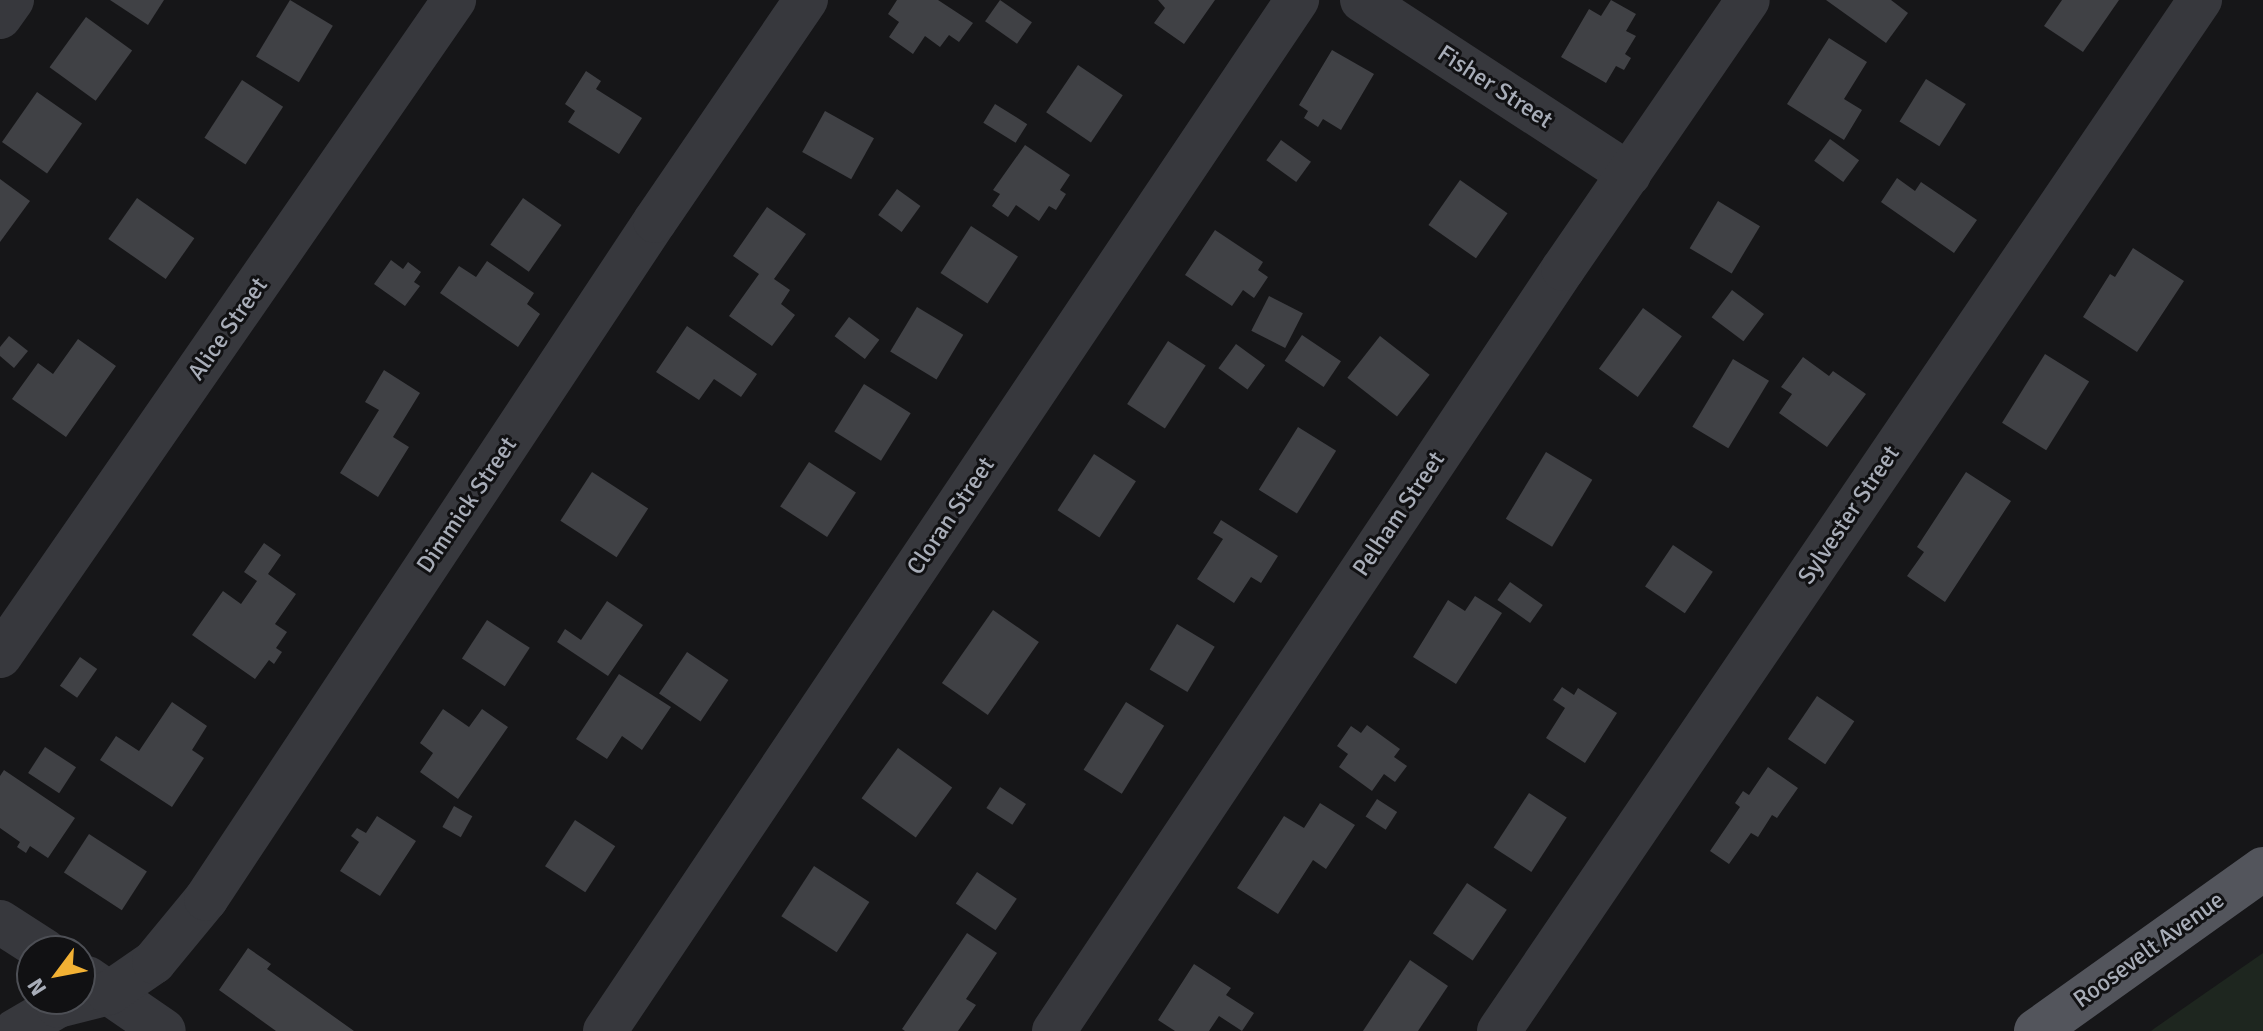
<!DOCTYPE html>
<html>
<head>
<meta charset="utf-8">
<style>
	body { margin:0 }
	#map { position:relative; width:2263px; height:1031px; overflow:hidden; background:#161618; font-family:Signika,sans-serif }
	div>[style] { position:absolute }
	[style*='--x'] { left:calc(var(--x)*1px); top:calc(var(--y)*1px); width:calc(var(--w)*1px); rotate:calc(var(--a)*1deg) }
	.green>* { inset:0; background:#1e261f }
	.building>* { inset:0; background:#404145; transform-origin:0 0 }
	.minor>* { height:44px; margin:-22px; padding:0 22px; transform-origin:22px; border-radius:22px; background:#37383d }
	.major>* { height:44px; margin:-22px; padding:0 22px; transform-origin:22px; border-radius:22px; background:#53555c }
	span { translate:-50% -50%; white-space:nowrap; text-align:center; line-height:1.15; -webkit-text-stroke:6px #111113; paint-order:stroke }
	.street-label { font-size:24px; color:#a8adb8 }
	.north { position:absolute; left:16px; top:935px; width:80px; height:80px; box-sizing:border-box; background:#111113; border:2px solid #4d4f55; border-radius:50%; rotate:238deg; font-size:22px; font-weight:700; line-height:32px; text-align:center; color:#a8adb8 }
	.north::after { content:''; display:block; margin:auto; width:28px; height:36px; background:#f2b134; clip-path:polygon(50% 0,100% 100%,50% 72%,0 100%) }
</style>
</head>
<body>
<div id="map">
	<div class="green">
		<i style="clip-path:polygon(2263px 953px,2263px 1031px,2151px 1031px,2155px 1028px)"></i>
	</div>
	<div class="building">
		<i style="clip-path:polygon(110px 0,164px 0,148px 25px)"></i>
		<i style="left:290px;top:0;width:50px;height:66px;rotate:31deg"></i>
		<i style="clip-path:polygon(897px 0,938px 0,973px 23px,959px 42px,949px 35px,940px 47px,925px 36px,913px 54px,889px 37px,899px 22px,888px 14px)"></i>
		<i style="left:1000px;top:0;width:39px;height:26px;rotate:35deg"></i>
		<i style="clip-path:polygon(1158px 0,1215px 0,1184px 44px,1154px 23px,1165px 8px)"></i>
		<i style="clip-path:polygon(1611px 0,1636px 14px,1626px 31px,1636px 36px,1625px 54px,1631px 58px,1624px 70px,1616px 66px,1606px 83px,1561px 57px,1589px 9px,1601px 16px)"></i>
		<i style="clip-path:polygon(1826px 0,1891px 0,1908px 13px,1886px 43px)"></i>
		<i style="clip-path:polygon(2062px 0,2119px 0,2083px 52px,2044px 26px)"></i>
		<i style="left:86px;top:17px;width:57px;height:62px;rotate:36deg"></i>
		<i style="clip-path:polygon(1829px 38px,1867px 62px,1844px 99px,1862px 110px,1844px 140px,1787px 104px)"></i>
		<i style="clip-path:polygon(1332px 50px,1374px 74px,1341px 130px,1323px 119px,1318px 127px,1304px 118px,1308px 111px,1299px 105px)"></i>
		<i style="left:1078px;top:65px;width:54px;height:57px;rotate:34deg"></i>
		<i style="clip-path:polygon(586px 71px,601px 81px,596px 89px,642px 118px,619px 154px,568px 122px,575px 111px,565px 104px)"></i>
		<i style="left:1926px;top:79px;width:47px;height:50px;rotate:32deg"></i>
		<i style="left:242px;top:80px;width:49px;height:69px;rotate:33deg"></i>
		<i style="left:37px;top:92px;width:55px;height:61px;rotate:35deg"></i>
		<i style="left:995px;top:104px;width:38px;height:22px;rotate:32deg"></i>
		<i style="left:825px;top:111px;width:56px;height:47px;rotate:29deg"></i>
		<i style="left:1830px;top:139px;width:36px;height:27px;rotate:36deg"></i>
		<i style="left:1281px;top:140px;width:37px;height:25px;rotate:36deg"></i>
		<i style="clip-path:polygon(1025px 145px,1070px 175px,1060px 190px,1066px 194px,1056px 210px,1049px 206px,1039px 221px,1016px 205px,1008px 217px,992px 206px,1000px 194px,993px 190px)"></i>
		<i style="clip-path:polygon(1897px 178px,1915px 191px,1921px 182px,1977px 220px,1954px 253px,1881px 202px)"></i>
		<i style="clip-path:polygon(0 179px,30px 201px,0 242px)"></i>
		<i style="left:1460px;top:180px;width:58px;height:55px;rotate:35deg"></i>
		<i style="left:897px;top:189px;width:29px;height:32px;rotate:36deg"></i>
		<i style="left:137px;top:198px;width:70px;height:50px;rotate:35deg"></i>
		<i style="left:523px;top:198px;width:47px;height:57px;rotate:35deg"></i>
		<i style="left:1718px;top:201px;width:49px;height:55px;rotate:31deg"></i>
		<i style="clip-path:polygon(767px 207px,806px 234px,774px 279px,790px 290px,781px 304px,795px 315px,772px 346px,729px 316px,759px 274px,733px 256px)"></i>
		<i style="left:971px;top:226px;width:56px;height:56px;rotate:33deg"></i>
		<i style="clip-path:polygon(1215px 230px,1263px 262px,1258px 270px,1268px 277px,1254px 298px,1243px 290px,1232px 306px,1185px 275px)"></i>
		<i style="clip-path:polygon(2133px 248px,2184px 281px,2137px 352px,2083px 317px,2110px 274px,2115px 277px)"></i>
		<i style="clip-path:polygon(391px 260px,403px 269px,408px 262px,421px 272px,414px 282px,420px 286px,405px 306px,374px 284px)"></i>
		<i style="clip-path:polygon(487px 261px,534px 293px,527px 304px,540px 314px,518px 347px,440px 293px,459px 266px,476px 277px)"></i>
		<i style="left:1732px;top:290px;width:40px;height:34px;rotate:37deg"></i>
		<i style="left:1269px;top:296px;width:38px;height:39px;rotate:27deg"></i>
		<i style="left:917px;top:307px;width:54px;height:52px;rotate:31deg"></i>
		<i style="left:1643px;top:308px;width:48px;height:75px;rotate:36deg"></i>
		<i style="left:849px;top:317px;width:38px;height:24px;rotate:37deg"></i>
		<i style="clip-path:polygon(687px 326px,757px 374px,741px 397px,714px 379px,699px 400px,656px 372px)"></i>
		<i style="left:1302px;top:335px;width:47px;height:31px;rotate:34deg"></i>
		<i style="clip-path:polygon(9px 336px,28px 351px,14px 368px,0 356px,0 347px)"></i>
		<i style="left:1380px;top:336px;width:63px;height:53px;rotate:38deg"></i>
		<i style="clip-path:polygon(78px 339px,116px 366px,66px 437px,12px 399px,38px 363px,53px 374px)"></i>
		<i style="left:1168px;top:341px;width:45px;height:75px;rotate:33deg"></i>
		<i style="left:1236px;top:344px;width:36px;height:30px;rotate:36deg"></i>
		<i style="left:2045px;top:354px;width:52px;height:81px;rotate:32deg"></i>
		<i style="clip-path:polygon(1803px 357px,1829px 376px,1833px 371px,1866px 394px,1827px 447px,1779px 413px,1792px 394px,1781px 387px)"></i>
		<i style="left:1733px;top:359px;width:42px;height:79px;rotate:31deg"></i>
		<i style="clip-path:polygon(384px 370px,420px 393px,393px 437px,409px 447px,378px 497px,340px 473px,379px 410px,365px 402px)"></i>
		<i style="left:864px;top:384px;width:55px;height:56px;rotate:32deg"></i>
		<i style="left:1298px;top:427px;width:45px;height:74px;rotate:32deg"></i>
		<i style="left:1546px;top:452px;width:54px;height:78px;rotate:31deg"></i>
		<i style="left:1094px;top:454px;width:50px;height:67px;rotate:33deg"></i>
		<i style="left:809px;top:462px;width:56px;height:53px;rotate:33deg"></i>
		<i style="left:592px;top:472px;width:67px;height:58px;rotate:33deg"></i>
		<i style="clip-path:polygon(1966px 472px,2011px 501px,1945px 602px,1907px 576px,1924px 552px,1917px 547px)"></i>
		<i style="clip-path:polygon(1221px 520px,1278px 556px,1261px 583px,1251px 577px,1234px 603px,1197px 579px,1223px 539px,1213px 533px)"></i>
		<i style="clip-path:polygon(264px 543px,281px 555px,268px 574px,296px 594px,275px 624px,287px 632px,276px 648px,282px 652px,274px 664px,269px 660px,255px 679px,192px 635px,223px 591px,241px 604px,257px 581px,244px 572px)"></i>
		<i style="left:1673px;top:545px;width:48px;height:50px;rotate:34deg"></i>
		<i style="left:1510px;top:582px;width:40px;height:22px;rotate:35deg"></i>
		<i style="clip-path:polygon(1475px 596px,1502px 613px,1456px 684px,1413px 657px,1448px 600px,1465px 611px)"></i>
		<i style="clip-path:polygon(607px 601px,643px 625px,608px 676px,557px 642px,565px 629px,581px 640px)"></i>
		<i style="left:993px;top:610px;width:56px;height:89px;rotate:35deg"></i>
		<i style="left:487px;top:620px;width:51px;height:46px;rotate:33deg"></i>
		<i style="left:1177px;top:624px;width:44px;height:53px;rotate:31deg"></i>
		<i style="left:687px;top:652px;width:50px;height:50px;rotate:34deg"></i>
		<i style="left:80px;top:657px;width:21px;height:35px;rotate:35deg"></i>
		<i style="clip-path:polygon(619px 674px,671px 707px,642px 750px,622px 736px,607px 759px,576px 739px)"></i>
		<i style="clip-path:polygon(1562px 687px,1574px 695px,1578px 688px,1617px 713px,1585px 763px,1546px 738px,1565px 708px,1553px 700px)"></i>
		<i style="left:1817px;top:696px;width:45px;height:52px;rotate:34deg"></i>
		<i style="clip-path:polygon(172px 702px,207px 726px,192px 750px,204px 758px,172px 807px,100px 760px,116px 736px,139px 751px)"></i>
		<i style="left:1126px;top:702px;width:45px;height:80px;rotate:32deg"></i>
		<i style="clip-path:polygon(443px 709px,469px 727px,482px 709px,508px 727px,458px 799px,420px 772px,433px 753px,420px 743px)"></i>
		<i style="clip-path:polygon(1367px 725px,1400px 749px,1394px 757px,1407px 766px,1395px 782px,1384px 774px,1372px 791px,1339px 767px,1348px 754px,1337px 746px,1351px 726px,1361px 733px)"></i>
		<i style="left:45px;top:747px;width:37px;height:31px;rotate:33deg"></i>
		<i style="left:898px;top:748px;width:67px;height:62px;rotate:36deg"></i>
		<i style="clip-path:polygon(1768px 767px,1798px 788px,1777px 818px,1772px 815px,1758px 837px,1751px 833px,1729px 864px,1710px 851px,1740px 807px,1735px 803px,1743px 791px,1749px 795px)"></i>
		<i style="clip-path:polygon(4px 770px,75px 818px,48px 858px,30px 846px,26px 853px,17px 847px,20px 842px,0 828px,0 776px)"></i>
		<i style="left:1000px;top:787px;width:31px;height:25px;rotate:33deg"></i>
		<i style="left:1529px;top:793px;width:45px;height:65px;rotate:33deg"></i>
		<i style="left:1377px;top:799px;width:24px;height:21px;rotate:33deg"></i>
		<i style="clip-path:polygon(1320px 803px,1355px 825px,1326px 869px,1313px 860px,1278px 914px,1237px 888px,1284px 816px,1304px 828px)"></i>
		<i style="left:454px;top:806px;width:21px;height:24px;rotate:29deg"></i>
		<i style="clip-path:polygon(377px 816px,416px 841px,380px 896px,340px 871px,359px 842px,351px 836px,357px 828px,366px 833px)"></i>
		<i style="left:575px;top:820px;width:48px;height:55px;rotate:33deg"></i>
		<i style="left:89px;top:834px;width:69px;height:46px;rotate:33deg"></i>
		<i style="left:814px;top:866px;width:66px;height:60px;rotate:33deg"></i>
		<i style="left:977px;top:872px;width:48px;height:38px;rotate:34deg"></i>
		<i style="left:1467px;top:883px;width:48px;height:61px;rotate:34deg"></i>
		<i style="clip-path:polygon(967px 933px,997px 953px,966px 999px,976px 1005px,958px 1031px,905px 1031px,902px 1029px)"></i>
		<i style="clip-path:polygon(248px 948px,271px 964px,267px 969px,354px 1031px,276px 1031px,219px 990px)"></i>
		<i style="clip-path:polygon(1410px 960px,1448px 986px,1418px 1031px,1363px 1031px)"></i>
		<i style="clip-path:polygon(1194px 964px,1231px 988px,1226px 995px,1254px 1013px,1242px 1031px,1219px 1016px,1209px 1031px,1175px 1031px,1158px 1020px)"></i>
	</div>
	<div class="minor">
		<i style="--x:1362;--y:0;--w:319;--a:33.1"></i>
		<i style="--x:0;--y:17;--w:21;--a:-55"></i>
		<i style="--x:0;--y:656;--w:798;--a:-55.31"></i>
		<i style="--x:0;--y:922;--w:54;--a:32.8"></i>
		<i style="--x:87;--y:978;--w:93;--a:34.5"></i>
		<i style="--x:15;--y:1031;--w:50;--a:-30.2"></i>
		<i style="--x:58;--y:1006;--w:53;--a:-14.3"></i>
		<i style="--x:109;--y:993;--w:55;--a:-34.6"></i>
		<i style="--x:154;--y:962;--w:82;--a:-50.5"></i>
		<i style="--x:206;--y:899;--w:813;--a:-56.49"></i>
		<i style="--x:655;--y:221;--w:268;--a:-55.7"></i>
		<i style="--x:605;--y:1031;--w:1242;--a:-56.13"></i>
		<i style="--x:1054;--y:1031;--w:916;--a:-56.26"></i>
		<i style="--x:1563;--y:269;--w:326;--a:-55.5"></i>
		<i style="--x:1499;--y:1031;--w:1247;--a:-55.79"></i>
	</div>
	<div class="major">
		<i style="--x:2036;--y:1031;--w:279;--a:-35.5"></i>
	</div>
	<div class="street-label">
		<span style="left:1495px;top:87px;rotate:33deg">Fisher Street</span>
		<span style="left:228px;top:329px;rotate:-55deg">Alice Street</span>
		<span style="left:467px;top:505px;rotate:-56deg">Dimmick Street</span>
		<span style="left:1399px;top:514px;rotate:-56deg">Pelham Street</span>
		<span style="left:1849px;top:515px;rotate:-56deg">Sylvester Street</span>
		<span style="left:951px;top:516px;rotate:-56deg">Cloran Street</span>
		<span style="left:2149px;top:950px;rotate:-36deg">Roosevelt Avenue</span>
	</div>
	<div class="north">N</div>
</div>
</body>
</html>
